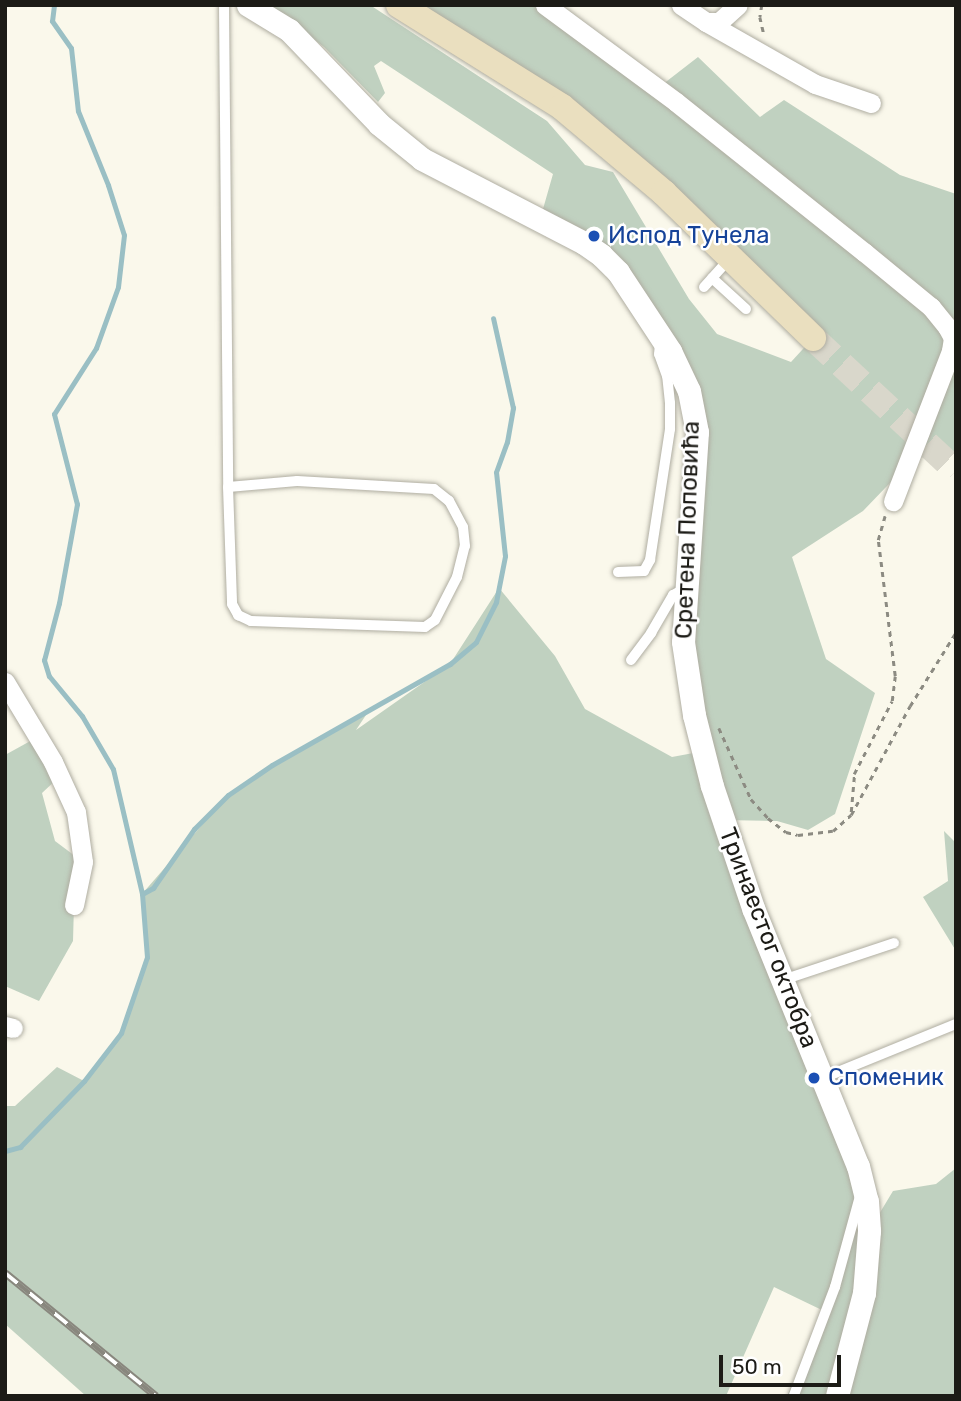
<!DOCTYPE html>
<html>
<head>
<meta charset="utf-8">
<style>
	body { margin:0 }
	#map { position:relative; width:961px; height:1401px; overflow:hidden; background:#faf8eb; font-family:Rubik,sans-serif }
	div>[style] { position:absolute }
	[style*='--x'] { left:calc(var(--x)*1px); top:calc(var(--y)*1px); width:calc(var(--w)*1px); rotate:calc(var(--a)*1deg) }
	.green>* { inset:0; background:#c0d1c0 }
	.stream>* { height:5px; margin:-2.5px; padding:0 2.5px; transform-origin:2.5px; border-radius:2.5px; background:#9abfc4 }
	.secondary-tunnel>* { height:26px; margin-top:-13px; transform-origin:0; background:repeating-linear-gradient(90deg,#d9d7cb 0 26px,transparent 0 39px) }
	.path>* { height:2.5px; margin-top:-1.25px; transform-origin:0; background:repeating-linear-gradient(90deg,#8c8b82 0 5px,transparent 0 10px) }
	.roads { filter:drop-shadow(0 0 2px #afada1) drop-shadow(0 0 2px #afada1) }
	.service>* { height:10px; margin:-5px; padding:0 5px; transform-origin:5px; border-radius:5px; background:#fff }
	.minor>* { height:19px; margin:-9.5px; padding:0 9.5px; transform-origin:9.5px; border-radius:9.5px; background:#fff }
	.tertiary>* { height:23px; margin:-11.5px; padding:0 11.5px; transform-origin:11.5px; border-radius:11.5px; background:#fff }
	.secondary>* { height:26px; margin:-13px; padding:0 13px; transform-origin:13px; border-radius:13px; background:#eadfbf }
	.rail>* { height:8px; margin-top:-4px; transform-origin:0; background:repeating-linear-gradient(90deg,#fff 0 16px,#89877e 0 32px); box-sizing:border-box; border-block:2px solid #89877e }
	.dots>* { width:19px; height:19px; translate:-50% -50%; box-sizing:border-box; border:4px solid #fff; border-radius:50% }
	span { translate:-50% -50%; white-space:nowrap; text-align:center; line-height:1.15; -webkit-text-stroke:5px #fff; paint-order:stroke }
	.transit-label { font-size:24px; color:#164399 }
	.left { translate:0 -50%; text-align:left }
	.street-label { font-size:24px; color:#1c1b16 }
	.frame { position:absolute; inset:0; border:7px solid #1c1b16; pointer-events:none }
	.scale { position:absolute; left:719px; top:1355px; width:122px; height:32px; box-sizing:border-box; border:4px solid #1c1b16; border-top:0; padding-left:9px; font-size:21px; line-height:24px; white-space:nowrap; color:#1c1b16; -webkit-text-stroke:5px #fff; paint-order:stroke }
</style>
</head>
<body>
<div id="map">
	<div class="green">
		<i style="clip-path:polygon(269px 5px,370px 5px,547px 121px,585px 165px,613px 172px,689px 299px,717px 334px,791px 362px,813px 338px,664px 193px,399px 5px,543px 5px,658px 88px,698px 57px,760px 117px,784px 100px,900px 175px,956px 194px,956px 451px,913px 459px,863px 511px,792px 557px,826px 659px,875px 693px,835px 814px,808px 830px,777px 821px,724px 820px,870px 1229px,893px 1191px,936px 1184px,956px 1168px,956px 1396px,787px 1396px,826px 1312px,774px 1287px,726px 1396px,86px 1396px,5px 1324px,5px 1106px,15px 1106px,57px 1067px,84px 1081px,121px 1033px,147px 957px,142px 894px,228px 795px,283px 758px,370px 709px,356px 730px,450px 664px,499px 588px,555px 656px,585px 709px,672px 757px,704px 751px,688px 681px,697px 432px,618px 272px,560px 231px,543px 209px,553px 174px,381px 61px,374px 66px,385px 93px,378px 102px,324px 47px)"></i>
		<i style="clip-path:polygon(34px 739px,57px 779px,42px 793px,55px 841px,83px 862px,74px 905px,73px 941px,39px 1001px,5px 986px,5px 755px)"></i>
		<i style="clip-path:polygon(944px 831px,956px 843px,956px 951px,923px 897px,948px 881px)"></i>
	</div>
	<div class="stream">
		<i style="--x:54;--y:5;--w:16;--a:97"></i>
		<i style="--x:52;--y:21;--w:33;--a:55"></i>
		<i style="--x:71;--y:48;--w:63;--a:83.7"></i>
		<i style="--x:78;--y:111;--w:80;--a:67.9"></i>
		<i style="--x:108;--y:185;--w:52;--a:72.3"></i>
		<i style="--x:124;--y:235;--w:52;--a:96.6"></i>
		<i style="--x:118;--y:287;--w:65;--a:109.8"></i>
		<i style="--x:96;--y:348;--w:78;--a:122.5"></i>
		<i style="--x:54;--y:414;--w:93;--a:75.7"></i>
		<i style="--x:77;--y:504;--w:101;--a:100.3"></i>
		<i style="--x:59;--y:603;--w:59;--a:104.7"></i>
		<i style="--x:44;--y:660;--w:17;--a:73"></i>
		<i style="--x:49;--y:676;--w:52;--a:50.5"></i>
		<i style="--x:82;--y:716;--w:61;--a:59.7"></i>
		<i style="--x:113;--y:769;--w:128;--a:76.9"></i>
		<i style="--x:142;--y:894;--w:13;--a:-29"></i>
		<i style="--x:153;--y:888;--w:72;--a:-55.2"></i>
		<i style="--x:194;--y:829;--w:48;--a:-45"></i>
		<i style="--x:228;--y:795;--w:53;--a:-34.3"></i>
		<i style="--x:272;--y:765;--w:205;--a:-29.6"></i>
		<i style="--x:450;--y:664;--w:34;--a:-40"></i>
		<i style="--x:476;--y:642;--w:45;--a:-63.4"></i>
		<i style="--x:496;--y:602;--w:47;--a:-78.9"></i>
		<i style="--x:505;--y:556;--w:84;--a:-96.1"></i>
		<i style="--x:496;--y:472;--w:32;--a:-70"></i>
		<i style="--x:507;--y:442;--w:35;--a:-80"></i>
		<i style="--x:513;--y:408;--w:92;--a:-102.5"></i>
		<i style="--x:5;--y:1151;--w:16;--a:-15"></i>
		<i style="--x:20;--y:1147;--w:92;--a:-45.9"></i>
		<i style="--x:84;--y:1081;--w:61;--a:-52.4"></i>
		<i style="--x:121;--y:1033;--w:80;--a:-71.1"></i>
		<i style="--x:147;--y:957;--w:63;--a:-94.5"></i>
	</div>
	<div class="secondary-tunnel">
		<i style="--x:813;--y:338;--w:195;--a:42.9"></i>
	</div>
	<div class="path">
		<i style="--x:762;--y:5;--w:12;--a:99"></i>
		<i style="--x:760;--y:17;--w:18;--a:77"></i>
		<i style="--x:719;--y:728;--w:78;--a:65.7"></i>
		<i style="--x:751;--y:799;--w:25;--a:48"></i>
		<i style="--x:768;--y:818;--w:23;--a:38"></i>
		<i style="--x:786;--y:832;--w:12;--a:14"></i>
		<i style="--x:798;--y:835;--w:35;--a:-7"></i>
		<i style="--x:833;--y:831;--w:24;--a:-42"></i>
		<i style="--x:851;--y:815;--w:124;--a:-61.6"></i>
		<i style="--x:910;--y:706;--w:87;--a:-58.1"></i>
		<i style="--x:851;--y:812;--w:38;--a:-85"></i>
		<i style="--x:854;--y:774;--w:82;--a:-62.5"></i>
		<i style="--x:892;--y:701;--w:25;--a:-83"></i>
		<i style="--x:895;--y:676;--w:137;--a:-97.1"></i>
		<i style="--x:878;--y:540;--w:25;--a:-74"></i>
	</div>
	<div class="roads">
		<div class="service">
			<i style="--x:224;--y:5;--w:482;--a:89.5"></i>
			<i style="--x:228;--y:487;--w:117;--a:88"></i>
			<i style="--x:232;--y:604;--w:13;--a:61"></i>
			<i style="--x:238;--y:615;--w:14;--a:25"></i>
			<i style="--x:251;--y:621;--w:174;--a:2"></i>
			<i style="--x:425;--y:627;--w:12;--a:-35"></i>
			<i style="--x:435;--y:620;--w:48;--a:-62.9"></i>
			<i style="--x:457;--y:577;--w:32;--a:-76"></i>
			<i style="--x:465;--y:546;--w:19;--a:-96"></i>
			<i style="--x:463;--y:527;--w:30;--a:-118"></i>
			<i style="--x:449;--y:501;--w:19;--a:-141"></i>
			<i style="--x:434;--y:489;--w:137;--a:-176.7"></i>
			<i style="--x:297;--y:481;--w:69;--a:175"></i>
			<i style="--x:712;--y:278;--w:46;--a:42.4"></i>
			<i style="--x:704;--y:287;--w:39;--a:-48"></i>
			<i style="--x:618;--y:572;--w:26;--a:-2"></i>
			<i style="--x:644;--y:571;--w:13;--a:-61"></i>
			<i style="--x:650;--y:560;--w:133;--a:-81.3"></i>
			<i style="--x:670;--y:429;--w:26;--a:-90"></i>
			<i style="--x:670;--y:403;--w:27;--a:-96"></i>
			<i style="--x:667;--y:376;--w:23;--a:-110"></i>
			<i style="--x:659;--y:354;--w:9;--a:-84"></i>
			<i style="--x:631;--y:660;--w:34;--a:-53"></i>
			<i style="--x:651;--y:633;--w:44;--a:-59.9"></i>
			<i style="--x:673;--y:595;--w:13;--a:-29"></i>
			<i style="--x:783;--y:980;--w:117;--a:-18.4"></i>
			<i style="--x:823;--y:1078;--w:144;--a:-22.1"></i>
			<i style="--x:794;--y:1395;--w:116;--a:-69.2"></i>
			<i style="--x:835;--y:1287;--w:94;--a:-74.6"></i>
		</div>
		<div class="minor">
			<i style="--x:545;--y:5;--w:163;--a:36.5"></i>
			<i style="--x:676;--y:102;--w:241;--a:38.6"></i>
			<i style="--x:864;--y:252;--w:87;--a:39.4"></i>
			<i style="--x:931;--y:307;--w:26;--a:51"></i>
			<i style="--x:947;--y:327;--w:13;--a:61"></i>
			<i style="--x:953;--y:338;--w:13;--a:99"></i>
			<i style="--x:951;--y:351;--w:161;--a:111.1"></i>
			<i style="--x:681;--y:5;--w:30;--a:34"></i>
			<i style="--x:706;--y:22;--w:13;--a:0"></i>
			<i style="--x:719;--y:22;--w:25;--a:-42"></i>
			<i style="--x:706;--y:22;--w:125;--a:29.6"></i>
			<i style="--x:815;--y:84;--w:59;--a:18.7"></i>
			<i style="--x:5;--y:682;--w:93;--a:59"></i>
			<i style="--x:53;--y:762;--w:55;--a:65.3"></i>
			<i style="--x:76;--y:812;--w:50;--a:82"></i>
			<i style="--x:83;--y:862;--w:44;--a:101.8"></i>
			<i style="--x:5;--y:1026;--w:8;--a:14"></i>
		</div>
		<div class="tertiary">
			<i style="--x:248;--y:5;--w:48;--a:31.4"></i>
			<i style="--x:289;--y:30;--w:130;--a:46.2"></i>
			<i style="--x:379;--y:124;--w:55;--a:39.1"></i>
			<i style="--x:422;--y:159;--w:182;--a:27.4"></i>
			<i style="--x:584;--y:243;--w:21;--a:35"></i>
			<i style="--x:601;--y:255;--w:24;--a:45"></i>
			<i style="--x:618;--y:272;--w:95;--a:56.6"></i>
			<i style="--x:670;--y:351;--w:44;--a:64.6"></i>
			<i style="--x:689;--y:391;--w:42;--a:79"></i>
			<i style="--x:697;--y:432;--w:210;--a:93.8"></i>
			<i style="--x:683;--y:642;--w:74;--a:81.4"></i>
			<i style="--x:694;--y:715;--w:73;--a:75.8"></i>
			<i style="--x:712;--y:786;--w:129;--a:71.4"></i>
			<i style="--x:753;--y:908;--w:279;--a:67.9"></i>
			<i style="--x:858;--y:1166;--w:36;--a:76"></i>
			<i style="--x:867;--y:1201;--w:30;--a:86"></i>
			<i style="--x:869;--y:1231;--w:62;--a:94.6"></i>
			<i style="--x:864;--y:1293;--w:106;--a:104.7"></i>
		</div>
		<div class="secondary">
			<i style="--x:399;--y:5;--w:192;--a:32"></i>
			<i style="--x:562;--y:107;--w:133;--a:40.1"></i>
			<i style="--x:664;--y:193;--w:208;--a:44.2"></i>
		</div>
	</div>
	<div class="rail">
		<i style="--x:5;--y:1273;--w:195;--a:39.2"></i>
	</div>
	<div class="dots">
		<i style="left:594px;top:236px;background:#1a4fb4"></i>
		<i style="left:814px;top:1078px;background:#1a4fb4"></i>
	</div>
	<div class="transit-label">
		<span class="left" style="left:608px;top:236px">Испод Тунела</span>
		<span class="left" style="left:828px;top:1078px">Споменик</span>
	</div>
	<div class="street-label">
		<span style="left:688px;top:530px;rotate:-88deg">Сретена Поповића</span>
		<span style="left:768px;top:938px;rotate:69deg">Тринаестог октобра</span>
	</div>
	<div class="frame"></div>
	<div class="scale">50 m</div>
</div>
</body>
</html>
